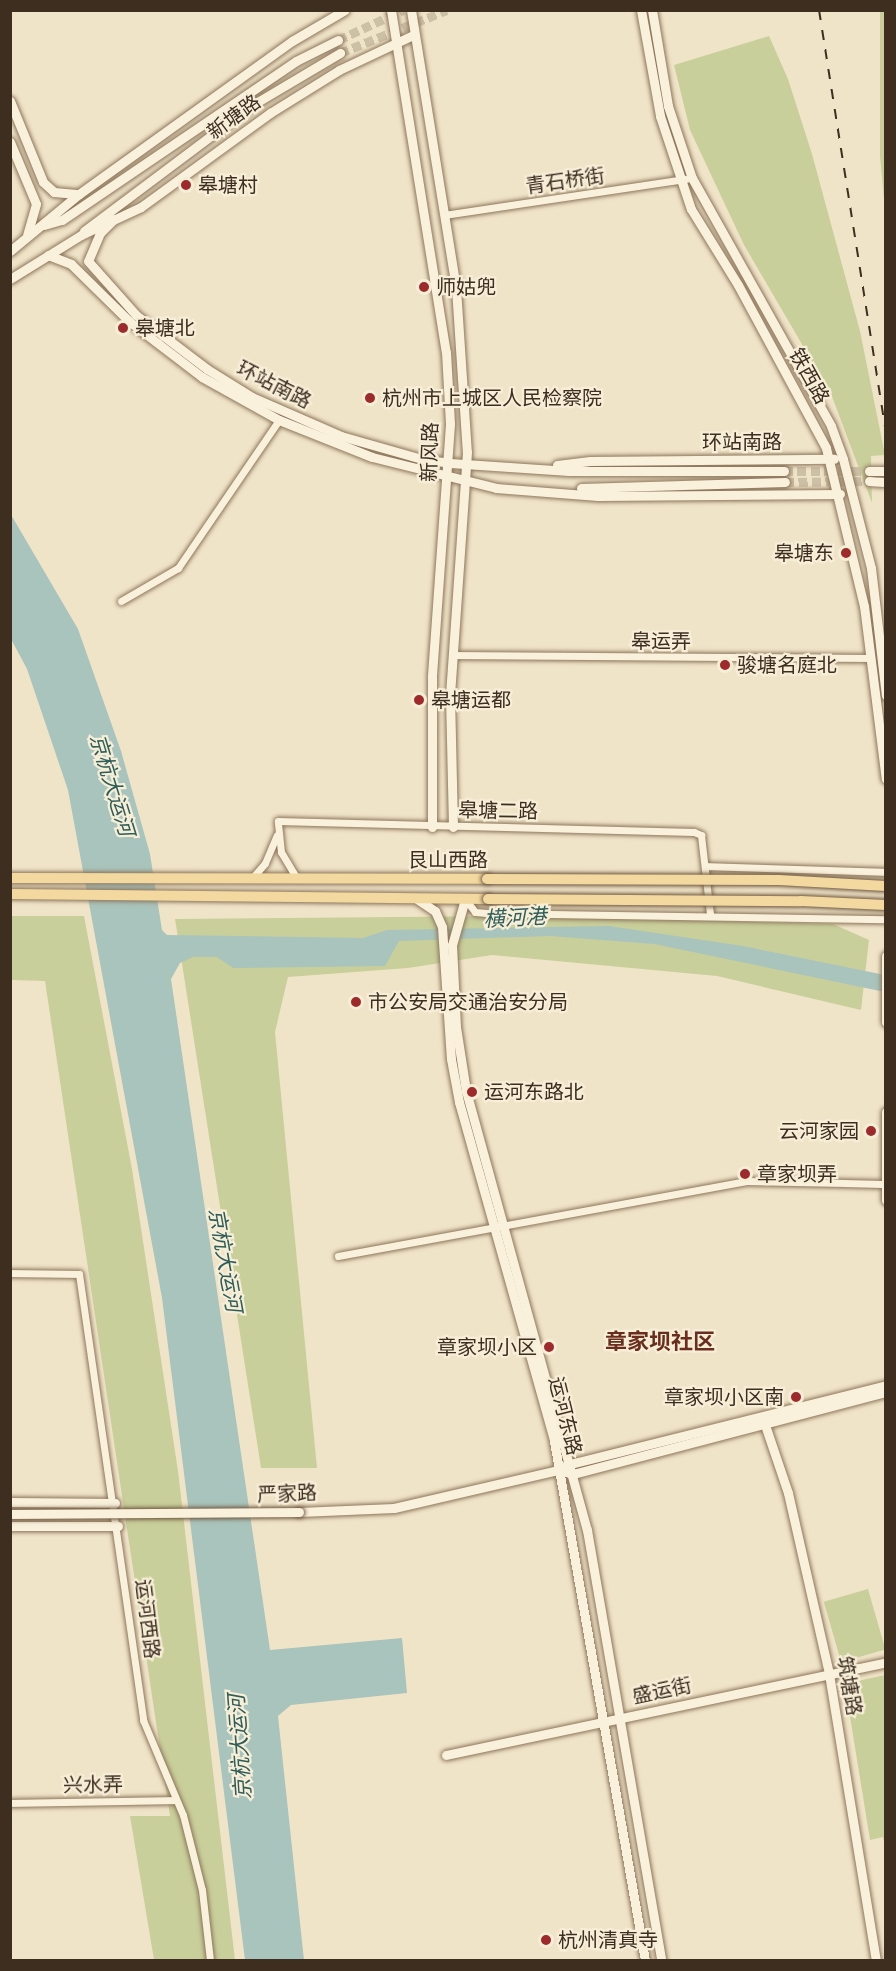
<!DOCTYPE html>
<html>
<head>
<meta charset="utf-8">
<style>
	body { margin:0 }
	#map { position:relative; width:896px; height:1971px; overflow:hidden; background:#f0e4c8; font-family:"Times New Roman","Noto Sans SC",serif }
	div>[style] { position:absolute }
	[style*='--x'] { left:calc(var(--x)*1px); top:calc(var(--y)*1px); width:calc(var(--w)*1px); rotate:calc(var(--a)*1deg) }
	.green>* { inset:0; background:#c9cf9b; transform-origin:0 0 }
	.water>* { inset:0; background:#a9c4bc }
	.secondary-tunnel>* { height:9px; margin-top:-4.5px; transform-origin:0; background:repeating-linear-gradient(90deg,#ccc0a6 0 9px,transparent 0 13.5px) }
	.roads { filter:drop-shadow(0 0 2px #8d765c) drop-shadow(0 0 2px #8d765c) }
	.street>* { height:7px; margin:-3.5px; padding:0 3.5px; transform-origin:3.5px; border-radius:3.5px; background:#faf1dc }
	.secondary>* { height:9px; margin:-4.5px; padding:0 4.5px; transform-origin:4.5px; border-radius:4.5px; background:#faf1dc }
	.primary>* { height:10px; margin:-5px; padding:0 5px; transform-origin:5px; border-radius:5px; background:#f3d9a0 }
	.rail>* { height:2px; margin-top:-1px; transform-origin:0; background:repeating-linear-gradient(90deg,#3d2e20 0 10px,transparent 0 20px) }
	.bridges { filter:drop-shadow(0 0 2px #6f573f) drop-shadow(0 0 2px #6f573f) }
	.secondary-bridge>* { height:9px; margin:-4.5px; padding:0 4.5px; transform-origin:4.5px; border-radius:4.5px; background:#faf1dc }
	.primary-bridge>* { height:10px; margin:-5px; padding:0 5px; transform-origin:5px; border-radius:5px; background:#f3d9a0 }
	.dots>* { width:16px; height:16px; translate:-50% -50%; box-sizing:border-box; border:3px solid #f7eed8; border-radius:50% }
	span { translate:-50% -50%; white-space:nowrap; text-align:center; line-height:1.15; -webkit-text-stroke:4.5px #f7eed8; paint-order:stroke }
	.street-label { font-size:20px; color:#3d2e20 }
	.poi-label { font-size:20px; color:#3d2e20 }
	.left { translate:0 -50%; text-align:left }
	.right { translate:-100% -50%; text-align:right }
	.water-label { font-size:21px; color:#2f5d5a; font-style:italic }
	.quarter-label { font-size:22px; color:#6b2e1e; font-weight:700 }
	.frame { position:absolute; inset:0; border:12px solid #3d2e20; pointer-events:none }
</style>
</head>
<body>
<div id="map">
	<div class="green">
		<i style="clip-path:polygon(880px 11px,886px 11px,885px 210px,880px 156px)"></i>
		<i style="clip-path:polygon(769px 36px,788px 79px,812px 154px,860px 331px,885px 455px,871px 456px,872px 503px,831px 394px,744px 245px,690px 130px,674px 65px)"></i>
		<i style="clip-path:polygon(11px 916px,84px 916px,132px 1169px,178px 1471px,235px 1960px,154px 1960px,130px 1816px,170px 1816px,45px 981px,11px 980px)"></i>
		<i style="clip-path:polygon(511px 916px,833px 924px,869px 940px,861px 1010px,717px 976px,492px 955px,408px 968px,288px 977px,275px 1032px,317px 1468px,261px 1468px,175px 919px)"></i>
		<i style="left:868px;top:1589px;width:63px;height:46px;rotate:74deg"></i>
		<i style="clip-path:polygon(885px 1675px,886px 1675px,885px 1847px,883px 1837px,870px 1840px,846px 1692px,853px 1682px)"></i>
	</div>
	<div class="water">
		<i style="clip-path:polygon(10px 513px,78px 629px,121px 751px,150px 854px,162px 930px,167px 935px,363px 938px,387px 930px,609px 926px,743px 946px,885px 975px,885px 992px,654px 944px,550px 936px,399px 941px,385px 966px,233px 968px,217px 957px,193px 957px,180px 963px,171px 979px,270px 1650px,402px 1638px,407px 1693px,291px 1705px,278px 1716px,304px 1960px,245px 1960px,162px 1298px,68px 790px,27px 669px,11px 639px)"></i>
	</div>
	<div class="secondary-tunnel">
		<i style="--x:338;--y:40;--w:72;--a:-24.8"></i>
		<i style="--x:340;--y:53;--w:115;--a:-21.9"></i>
		<i style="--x:784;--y:471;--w:85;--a:0"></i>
		<i style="--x:785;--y:482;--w:84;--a:-0.7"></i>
	</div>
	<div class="roads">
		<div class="street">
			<i style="--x:444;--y:215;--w:245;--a:-8.5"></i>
			<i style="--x:121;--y:601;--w:66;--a:-30.1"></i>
			<i style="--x:178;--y:568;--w:179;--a:-55.7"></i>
			<i style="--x:453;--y:655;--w:416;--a:0.4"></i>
			<i style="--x:706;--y:866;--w:180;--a:1.9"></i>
			<i style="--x:253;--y:877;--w:18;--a:-49"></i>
			<i style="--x:265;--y:863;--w:30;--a:-67"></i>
			<i style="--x:296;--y:877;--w:29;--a:-121"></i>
			<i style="--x:281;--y:852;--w:31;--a:-96"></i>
			<i style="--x:278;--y:821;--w:416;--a:1.5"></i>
			<i style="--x:694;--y:832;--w:8;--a:23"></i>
			<i style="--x:701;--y:835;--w:80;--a:83.5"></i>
			<i style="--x:465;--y:899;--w:16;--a:52"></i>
			<i style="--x:475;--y:912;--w:12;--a:5"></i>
			<i style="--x:487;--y:913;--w:399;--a:0.9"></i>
			<i style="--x:338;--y:1256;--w:414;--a:-10.4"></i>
			<i style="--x:745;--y:1181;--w:138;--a:1.2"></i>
			<i style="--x:10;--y:1273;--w:69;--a:0.8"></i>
			<i style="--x:79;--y:1274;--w:451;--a:81.8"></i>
			<i style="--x:143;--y:1720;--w:103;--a:67.2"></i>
			<i style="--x:183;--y:1815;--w:77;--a:75.8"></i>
			<i style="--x:202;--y:1890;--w:70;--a:83.5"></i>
			<i style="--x:10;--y:1803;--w:166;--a:-1"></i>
		</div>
		<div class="secondary">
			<i style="--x:391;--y:10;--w:346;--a:80.9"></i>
			<i style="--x:446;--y:352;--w:72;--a:86.8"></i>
			<i style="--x:450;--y:424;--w:253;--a:94.1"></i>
			<i style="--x:432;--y:676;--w:151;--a:90"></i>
			<i style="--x:411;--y:10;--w:282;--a:80.8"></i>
			<i style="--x:456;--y:288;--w:164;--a:86.2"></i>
			<i style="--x:467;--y:452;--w:244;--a:94"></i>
			<i style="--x:450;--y:695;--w:132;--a:88.7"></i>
			<i style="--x:641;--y:10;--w:108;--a:79.8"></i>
			<i style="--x:660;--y:116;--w:98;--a:71.6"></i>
			<i style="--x:691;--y:209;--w:89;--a:58.3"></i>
			<i style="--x:738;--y:285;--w:185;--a:61.6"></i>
			<i style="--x:826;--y:448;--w:163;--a:76.5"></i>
			<i style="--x:864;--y:606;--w:174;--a:82.8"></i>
			<i style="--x:652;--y:10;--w:97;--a:80.5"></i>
			<i style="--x:668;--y:106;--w:76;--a:71.6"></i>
			<i style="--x:692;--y:178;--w:284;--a:60.7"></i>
			<i style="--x:831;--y:426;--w:35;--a:70"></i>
			<i style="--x:843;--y:459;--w:113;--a:75.6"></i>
			<i style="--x:871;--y:568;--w:128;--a:83.3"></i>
			<i style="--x:10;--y:101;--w:87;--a:67.8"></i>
			<i style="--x:43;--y:182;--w:15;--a:42"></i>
			<i style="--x:54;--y:192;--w:25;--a:5"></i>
			<i style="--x:10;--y:142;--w:67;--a:67.2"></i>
			<i style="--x:36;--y:204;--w:32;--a:106"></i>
			<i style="--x:114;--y:219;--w:20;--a:135"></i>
			<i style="--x:100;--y:233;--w:30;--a:113"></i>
			<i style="--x:88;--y:261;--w:72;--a:48.4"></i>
			<i style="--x:136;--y:315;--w:89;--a:37.3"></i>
			<i style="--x:207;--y:369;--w:53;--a:31.9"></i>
			<i style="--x:252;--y:397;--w:97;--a:23.7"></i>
			<i style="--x:341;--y:436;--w:84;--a:15.9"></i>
			<i style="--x:422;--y:459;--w:28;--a:8"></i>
			<i style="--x:450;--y:463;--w:119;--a:3.8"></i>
			<i style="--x:569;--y:471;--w:215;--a:0"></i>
			<i style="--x:44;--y:225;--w:19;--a:-16"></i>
			<i style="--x:62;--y:220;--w:283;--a:-34.2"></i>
			<i style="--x:296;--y:61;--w:47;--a:-26.6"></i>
			<i style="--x:84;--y:231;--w:206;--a:-36.9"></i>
			<i style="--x:249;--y:107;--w:106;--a:-30.7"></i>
			<i style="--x:10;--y:251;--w:89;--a:-39.6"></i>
			<i style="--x:79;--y:194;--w:262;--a:-35.7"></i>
			<i style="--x:292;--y:41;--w:61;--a:-30.3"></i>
			<i style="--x:48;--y:255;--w:25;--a:21"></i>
			<i style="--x:71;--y:264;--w:83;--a:44.5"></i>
			<i style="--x:130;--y:322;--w:91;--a:37.4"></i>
			<i style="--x:202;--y:377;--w:88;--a:29.2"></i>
			<i style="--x:279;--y:420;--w:100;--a:21.7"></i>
			<i style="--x:372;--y:457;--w:128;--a:14"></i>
			<i style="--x:496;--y:488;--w:102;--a:4.5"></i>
			<i style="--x:598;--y:496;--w:242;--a:-0.5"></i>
			<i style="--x:10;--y:279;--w:84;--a:-31.8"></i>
			<i style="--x:81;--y:235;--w:66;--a:-25"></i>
			<i style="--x:141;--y:207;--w:160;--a:-36.1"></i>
			<i style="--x:270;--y:113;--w:81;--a:-31.9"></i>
			<i style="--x:339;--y:70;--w:82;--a:-25.3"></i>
			<i style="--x:557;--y:465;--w:33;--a:-7"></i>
			<i style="--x:590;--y:461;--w:244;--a:-0.5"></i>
			<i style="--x:869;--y:471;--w:16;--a:0"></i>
			<i style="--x:869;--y:481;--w:15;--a:4"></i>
			<i style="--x:581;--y:488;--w:204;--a:-1.7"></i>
			<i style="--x:417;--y:899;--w:22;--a:34"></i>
			<i style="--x:435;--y:911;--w:17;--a:66"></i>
			<i style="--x:442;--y:927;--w:132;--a:86.1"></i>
			<i style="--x:451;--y:1059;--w:44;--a:79.5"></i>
			<i style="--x:459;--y:1102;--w:352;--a:74.3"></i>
			<i style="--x:554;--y:1441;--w:527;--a:80.06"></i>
			<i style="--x:465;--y:899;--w:48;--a:105.8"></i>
			<i style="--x:452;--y:945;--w:82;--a:87.2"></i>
			<i style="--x:456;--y:1027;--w:65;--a:81.1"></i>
			<i style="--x:466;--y:1091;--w:455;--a:74.6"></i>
			<i style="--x:587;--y:1530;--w:436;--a:80.2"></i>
			<i style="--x:886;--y:956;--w:66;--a:90"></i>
			<i style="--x:886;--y:1112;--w:88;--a:90"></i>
			<i style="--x:764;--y:1422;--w:75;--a:71.3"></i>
			<i style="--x:788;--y:1493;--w:186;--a:77.2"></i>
			<i style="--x:829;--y:1674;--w:290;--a:80.7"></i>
			<i style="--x:566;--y:1465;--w:330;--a:-14"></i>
			<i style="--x:10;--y:1502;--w:105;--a:0.5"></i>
			<i style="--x:299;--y:1512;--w:95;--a:-2.4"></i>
			<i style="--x:394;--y:1508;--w:169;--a:-13"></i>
			<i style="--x:559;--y:1470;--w:15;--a:16"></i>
			<i style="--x:573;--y:1474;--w:324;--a:-14.7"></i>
			<i style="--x:10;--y:1526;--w:108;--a:0"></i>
			<i style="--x:446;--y:1755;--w:450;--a:-11.9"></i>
		</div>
		<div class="primary">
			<i style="--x:10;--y:878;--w:477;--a:0.1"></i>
			<i style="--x:10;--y:894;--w:478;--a:0.6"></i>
		</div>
	</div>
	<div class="rail">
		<i style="--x:819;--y:10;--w:429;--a:81"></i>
	</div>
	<div class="bridges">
		<div class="secondary-bridge">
			<i style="--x:10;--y:1514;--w:289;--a:-0.4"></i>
		</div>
		<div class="primary-bridge">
			<i style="--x:487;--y:879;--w:292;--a:0.2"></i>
			<i style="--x:779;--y:880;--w:107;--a:3.2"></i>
			<i style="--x:488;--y:899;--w:313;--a:0.4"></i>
			<i style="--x:801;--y:901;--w:85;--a:2.7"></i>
		</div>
	</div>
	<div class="dots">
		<i style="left:186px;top:185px;background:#9e2a2b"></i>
		<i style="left:424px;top:287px;background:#9e2a2b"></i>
		<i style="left:123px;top:328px;background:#9e2a2b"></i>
		<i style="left:370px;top:398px;background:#9e2a2b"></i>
		<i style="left:846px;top:553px;background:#9e2a2b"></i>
		<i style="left:725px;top:665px;background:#9e2a2b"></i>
		<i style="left:419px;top:700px;background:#9e2a2b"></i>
		<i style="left:356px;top:1002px;background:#9e2a2b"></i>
		<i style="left:472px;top:1092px;background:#9e2a2b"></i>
		<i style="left:871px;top:1131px;background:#9e2a2b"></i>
		<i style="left:745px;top:1174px;background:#9e2a2b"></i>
		<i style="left:549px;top:1347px;background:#9e2a2b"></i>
		<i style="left:796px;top:1397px;background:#9e2a2b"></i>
		<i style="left:546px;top:1940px;background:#9e2a2b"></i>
	</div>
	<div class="street-label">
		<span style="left:234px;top:117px;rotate:-36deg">新塘路</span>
		<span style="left:565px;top:181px;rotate:-8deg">青石桥街</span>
		<span style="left:809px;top:376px;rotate:61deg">铁西路</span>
		<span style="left:274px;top:385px;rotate:27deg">环站南路</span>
		<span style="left:742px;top:442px">环站南路</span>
		<span style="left:430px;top:452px;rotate:-88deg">新风路</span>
		<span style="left:661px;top:641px">皋运弄</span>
		<span style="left:498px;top:811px;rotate:1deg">皋塘二路</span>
		<span style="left:448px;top:860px">艮山西路</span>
		<span style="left:565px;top:1416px;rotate:76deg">运河东路</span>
		<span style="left:287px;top:1494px;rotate:-2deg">严家路</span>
		<span style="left:147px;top:1619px;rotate:83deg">运河西路</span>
		<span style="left:849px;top:1686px;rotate:80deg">筑塘路</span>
		<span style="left:662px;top:1691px;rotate:-12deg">盛运街</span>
		<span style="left:93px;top:1785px;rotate:-1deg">兴水弄</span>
	</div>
	<div class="poi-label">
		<span class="left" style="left:198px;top:185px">皋塘村</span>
		<span class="left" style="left:436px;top:287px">师姑兜</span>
		<span class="left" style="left:135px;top:328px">皋塘北</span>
		<span class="left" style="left:382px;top:398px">杭州市上城区人民检察院</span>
		<span class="right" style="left:834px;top:553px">皋塘东</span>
		<span class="left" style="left:737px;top:665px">骏塘名庭北</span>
		<span class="left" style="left:431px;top:700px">皋塘运都</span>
		<span class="left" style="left:368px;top:1002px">市公安局交通治安分局</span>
		<span class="left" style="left:484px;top:1092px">运河东路北</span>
		<span class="right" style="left:859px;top:1131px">云河家园</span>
		<span class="left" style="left:757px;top:1174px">章家坝弄</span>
		<span class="right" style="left:537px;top:1347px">章家坝小区</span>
		<span class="right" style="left:784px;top:1397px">章家坝小区南</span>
		<span class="left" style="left:558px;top:1940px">杭州清真寺</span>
	</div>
	<div class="water-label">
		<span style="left:112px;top:785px;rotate:73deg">京杭大运河</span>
		<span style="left:515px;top:918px;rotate:-3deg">横河港</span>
		<span style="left:225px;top:1260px;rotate:80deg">京杭大运河</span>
		<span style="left:240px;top:1747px;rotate:-94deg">京杭大运河</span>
	</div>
	<div class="quarter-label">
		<span style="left:660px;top:1342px">章家坝社区</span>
	</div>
	<div class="frame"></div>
</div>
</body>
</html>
